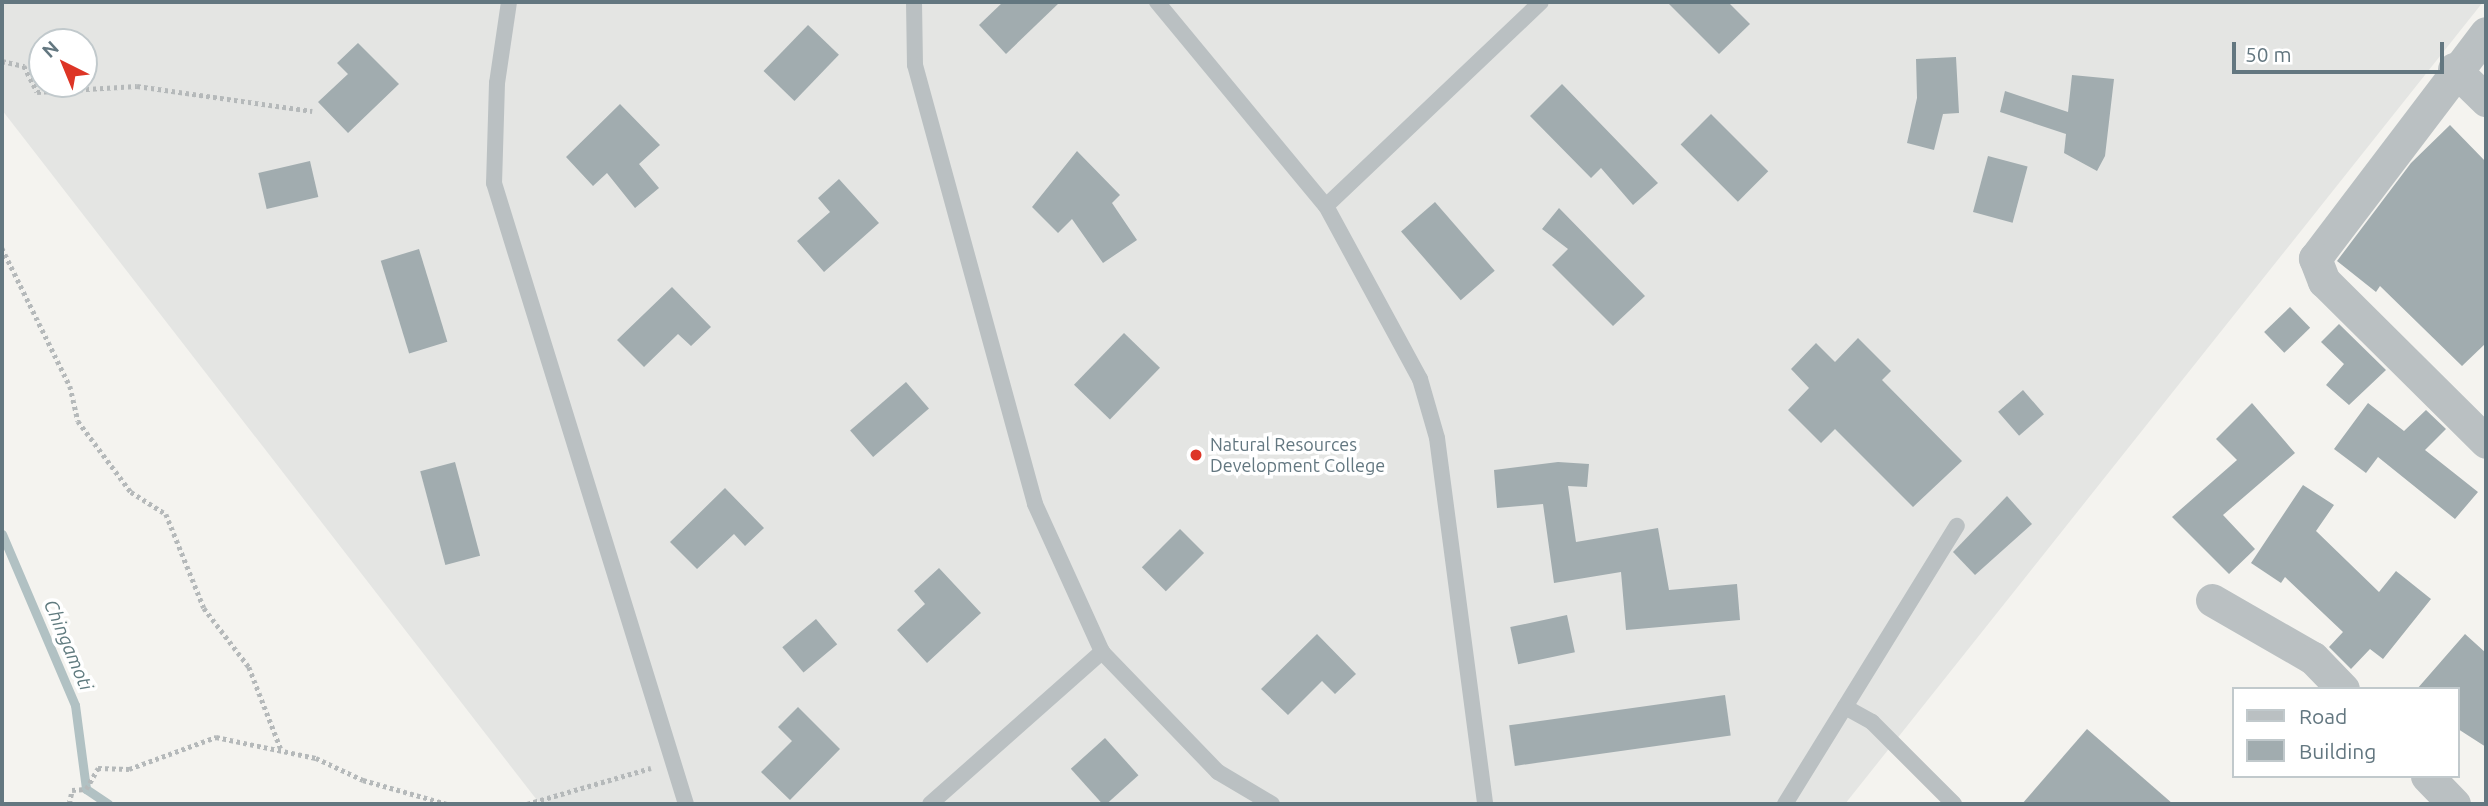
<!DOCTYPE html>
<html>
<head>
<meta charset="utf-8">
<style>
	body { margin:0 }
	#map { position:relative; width:2488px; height:806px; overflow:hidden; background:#f4f3ef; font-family:Ubuntu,sans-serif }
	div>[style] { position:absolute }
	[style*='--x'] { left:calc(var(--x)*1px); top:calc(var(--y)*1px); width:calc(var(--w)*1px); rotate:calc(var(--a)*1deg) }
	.built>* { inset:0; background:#e4e5e3 }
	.stream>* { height:9px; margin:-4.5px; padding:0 4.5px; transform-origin:4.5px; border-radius:4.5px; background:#b1c1c3 }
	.building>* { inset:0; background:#a1acaf; transform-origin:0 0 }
	.path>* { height:4.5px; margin-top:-2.25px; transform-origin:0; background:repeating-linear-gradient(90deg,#b5b9ba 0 3.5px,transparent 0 7px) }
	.service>* { height:16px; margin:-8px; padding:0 8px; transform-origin:8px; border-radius:8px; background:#bac0c2 }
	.minor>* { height:33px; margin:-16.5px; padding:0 16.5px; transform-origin:16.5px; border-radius:16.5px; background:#bac0c2 }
	.dots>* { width:19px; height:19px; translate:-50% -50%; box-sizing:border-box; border:4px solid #fff; border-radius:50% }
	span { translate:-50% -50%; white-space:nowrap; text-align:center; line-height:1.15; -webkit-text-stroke:7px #fff; paint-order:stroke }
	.poi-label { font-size:18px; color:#637780 }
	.left { translate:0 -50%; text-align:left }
	.water-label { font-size:19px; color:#5f7a7e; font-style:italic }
	.frame { position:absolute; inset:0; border:4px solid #637780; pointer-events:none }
	.legend { position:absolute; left:2232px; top:687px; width:228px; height:91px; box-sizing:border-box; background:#fff; border:2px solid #c1c9cc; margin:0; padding:9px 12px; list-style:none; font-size:21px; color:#637780 }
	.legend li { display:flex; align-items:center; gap:14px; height:35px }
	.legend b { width:35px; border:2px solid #c1c9cc }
	.north { position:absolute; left:28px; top:28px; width:70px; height:70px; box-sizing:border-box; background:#fff; border:2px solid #c1c9cc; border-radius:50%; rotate:317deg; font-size:19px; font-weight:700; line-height:28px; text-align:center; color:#637780 }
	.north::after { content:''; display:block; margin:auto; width:24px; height:32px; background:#dd3526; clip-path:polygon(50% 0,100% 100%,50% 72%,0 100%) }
	.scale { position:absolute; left:2232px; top:42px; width:212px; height:32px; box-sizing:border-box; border:4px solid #637780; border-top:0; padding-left:9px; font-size:21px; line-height:24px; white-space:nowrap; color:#637780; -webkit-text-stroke:5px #fff; paint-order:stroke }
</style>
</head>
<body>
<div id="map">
	<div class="built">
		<i style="clip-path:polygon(evenodd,2px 2px,2483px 2px,1845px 804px,540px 804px,2px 110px,2px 2px,42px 42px,84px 42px,84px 84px,42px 84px,42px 42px)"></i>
	</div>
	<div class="stream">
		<i style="--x:2;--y:534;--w:186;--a:66.9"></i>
		<i style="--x:75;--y:705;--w:85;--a:82.5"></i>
		<i style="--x:86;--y:789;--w:27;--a:34"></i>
	</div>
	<div class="building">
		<i style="clip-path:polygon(1003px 2px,1060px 2px,1006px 54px,979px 25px)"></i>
		<i style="clip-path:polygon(1667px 2px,1728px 2px,1750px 24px,1719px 54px)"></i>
		<i style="left:808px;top:25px;width:43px;height:64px;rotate:44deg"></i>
		<i style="clip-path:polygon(358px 43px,399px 84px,348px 133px,318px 102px,348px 74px,337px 63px)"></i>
		<i style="clip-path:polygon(1956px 57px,1959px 113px,1943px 114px,1934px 150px,1907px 143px,1917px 98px,1916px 59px)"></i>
		<i style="clip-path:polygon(2072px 75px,2114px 79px,2105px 156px,2097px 171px,2064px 153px,2066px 134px,2000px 112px,2005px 91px,2068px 112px)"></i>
		<i style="clip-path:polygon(1562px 84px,1658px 183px,1633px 205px,1601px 168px,1591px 178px,1530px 116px)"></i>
		<i style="clip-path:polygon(620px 104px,660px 145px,639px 164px,659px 188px,635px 208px,607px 173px,593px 186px,566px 157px)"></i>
		<i style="left:1711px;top:114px;width:81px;height:43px;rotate:45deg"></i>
		<i style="clip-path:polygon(2450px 125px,2486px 162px,2486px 343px,2462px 366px,2380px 286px,2376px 292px,2337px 261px,2411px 163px)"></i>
		<i style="clip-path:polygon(1077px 151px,1120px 195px,1112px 203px,1137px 240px,1103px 263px,1072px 219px,1058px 233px,1032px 207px)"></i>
		<i style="left:1988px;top:156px;width:41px;height:58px;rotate:15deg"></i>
		<i style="left:310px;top:161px;width:37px;height:53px;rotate:77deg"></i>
		<i style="clip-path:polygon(839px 179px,879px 223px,824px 272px,797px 241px,830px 212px,818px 198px)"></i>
		<i style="left:1435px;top:202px;width:91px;height:45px;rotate:49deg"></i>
		<i style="clip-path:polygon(1559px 208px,1645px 296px,1613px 326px,1552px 265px,1568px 249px,1542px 229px)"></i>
		<i style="left:419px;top:249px;width:97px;height:40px;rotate:73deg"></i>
		<i style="clip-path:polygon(672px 287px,711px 327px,691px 346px,678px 334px,644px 367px,617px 340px)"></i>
		<i style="left:2290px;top:307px;width:29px;height:36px;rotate:46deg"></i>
		<i style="clip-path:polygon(2339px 324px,2386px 370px,2349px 405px,2326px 385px,2344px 364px,2321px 342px)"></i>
		<i style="left:1124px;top:333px;width:50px;height:72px;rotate:44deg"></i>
		<i style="clip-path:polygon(1858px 338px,1891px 371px,1882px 380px,1962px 461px,1913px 507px,1835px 429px,1821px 443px,1788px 410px,1809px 388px,1791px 369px,1816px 343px,1835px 362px)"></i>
		<i style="left:906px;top:382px;width:35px;height:74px;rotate:49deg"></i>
		<i style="left:2023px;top:390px;width:32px;height:33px;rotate:49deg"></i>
		<i style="clip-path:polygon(2252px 403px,2295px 453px,2223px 515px,2255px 549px,2229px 574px,2172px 517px,2237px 460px,2216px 439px)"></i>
		<i style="clip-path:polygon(2368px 403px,2404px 431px,2426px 410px,2446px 429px,2425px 450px,2478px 492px,2455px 519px,2378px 457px,2366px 473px,2334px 449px)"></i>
		<i style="left:455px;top:462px;width:97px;height:36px;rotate:75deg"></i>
		<i style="clip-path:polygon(1558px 462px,1589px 464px,1587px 487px,1568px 486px,1576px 542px,1658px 528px,1669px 590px,1737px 584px,1740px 620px,1626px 630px,1621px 572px,1554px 583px,1543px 504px,1497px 508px,1494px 470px)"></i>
		<i style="clip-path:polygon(2303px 485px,2334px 505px,2316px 531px,2379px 592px,2396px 571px,2431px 599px,2383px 659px,2370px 649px,2351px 669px,2329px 647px,2343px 632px,2285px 577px,2281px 583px,2251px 563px)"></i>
		<i style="clip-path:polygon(725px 488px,764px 528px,745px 546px,734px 534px,697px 569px,670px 542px)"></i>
		<i style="clip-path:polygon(2007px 496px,2032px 524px,1975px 575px,1953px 552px)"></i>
		<i style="left:1180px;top:529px;width:34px;height:54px;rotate:45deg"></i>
		<i style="clip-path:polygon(939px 568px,981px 613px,927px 663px,897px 630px,925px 604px,914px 591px)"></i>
		<i style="left:1567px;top:615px;width:38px;height:58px;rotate:78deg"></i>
		<i style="left:816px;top:619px;width:33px;height:44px;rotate:50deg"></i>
		<i style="clip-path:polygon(1317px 634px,1356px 674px,1335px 694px,1322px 681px,1288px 715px,1261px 689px)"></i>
		<i style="clip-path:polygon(2465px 634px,2486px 653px,2486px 747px,2458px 729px,2458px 689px,2417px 689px)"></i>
		<i style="left:1725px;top:695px;width:41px;height:218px;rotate:82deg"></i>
		<i style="clip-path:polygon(798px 707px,840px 749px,790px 800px,761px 772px,792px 741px,778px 727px)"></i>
		<i style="clip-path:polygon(2087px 729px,2173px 804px,2022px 804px)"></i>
		<i style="left:1105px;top:738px;width:50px;height:46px;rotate:48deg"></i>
	</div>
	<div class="path">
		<i style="--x:2;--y:61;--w:23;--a:13"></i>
		<i style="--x:24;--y:66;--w:29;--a:63"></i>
		<i style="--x:37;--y:92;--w:100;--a:-3.4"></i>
		<i style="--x:137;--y:86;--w:177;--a:8.1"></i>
		<i style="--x:2;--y:248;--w:154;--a:63.8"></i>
		<i style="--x:70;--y:386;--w:36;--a:77"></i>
		<i style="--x:78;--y:421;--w:89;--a:53.3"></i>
		<i style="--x:131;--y:492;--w:41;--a:32.2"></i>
		<i style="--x:166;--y:514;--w:101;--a:68"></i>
		<i style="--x:204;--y:608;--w:74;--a:52.7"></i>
		<i style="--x:249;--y:667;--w:88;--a:68.7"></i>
		<i style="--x:69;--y:804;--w:14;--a:-78"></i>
		<i style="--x:72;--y:790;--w:14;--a:-4"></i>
		<i style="--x:86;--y:789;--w:24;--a:-60"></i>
		<i style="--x:98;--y:768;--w:31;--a:2"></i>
		<i style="--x:129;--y:769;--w:93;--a:-20.2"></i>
		<i style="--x:216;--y:737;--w:102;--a:11.9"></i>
		<i style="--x:316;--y:758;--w:52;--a:25.1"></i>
		<i style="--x:363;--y:780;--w:87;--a:15.9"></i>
		<i style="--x:527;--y:804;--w:129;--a:-16.2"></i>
	</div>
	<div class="service">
		<i style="--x:509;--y:2;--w:82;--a:98.4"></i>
		<i style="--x:497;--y:83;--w:100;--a:91.7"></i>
		<i style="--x:494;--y:183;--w:650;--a:72.82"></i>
		<i style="--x:914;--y:2;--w:63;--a:89.1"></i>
		<i style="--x:915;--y:65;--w:455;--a:74.7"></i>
		<i style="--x:1035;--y:504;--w:162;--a:65.6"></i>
		<i style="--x:1102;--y:652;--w:167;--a:46"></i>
		<i style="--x:1218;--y:772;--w:63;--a:30.7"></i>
		<i style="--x:1157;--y:2;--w:265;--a:50.4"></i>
		<i style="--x:1326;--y:206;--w:197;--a:61.5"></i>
		<i style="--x:1420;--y:379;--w:61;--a:73.9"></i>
		<i style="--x:1437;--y:438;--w:369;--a:82.5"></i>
		<i style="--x:1326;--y:206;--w:296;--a:-43.5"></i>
		<i style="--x:1845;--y:707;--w:31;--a:29"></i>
		<i style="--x:1872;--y:722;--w:116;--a:45"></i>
		<i style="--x:930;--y:804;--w:230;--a:-41.5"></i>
		<i style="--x:1785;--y:804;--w:327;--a:-58.3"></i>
	</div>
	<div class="minor">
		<i style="--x:2486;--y:33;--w:283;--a:127.2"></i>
		<i style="--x:2315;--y:258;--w:25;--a:69"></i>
		<i style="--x:2324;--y:281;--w:228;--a:44.8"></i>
		<i style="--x:2454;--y:69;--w:45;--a:44.1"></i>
		<i style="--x:2212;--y:600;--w:116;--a:29.9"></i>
		<i style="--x:2313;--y:658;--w:43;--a:45.9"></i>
		<i style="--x:2427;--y:776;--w:39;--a:46"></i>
	</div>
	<div class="dots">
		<i style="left:1196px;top:455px;background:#dd3526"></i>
	</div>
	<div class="poi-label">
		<span class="left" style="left:1210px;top:455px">Natural Resources<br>Development College</span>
	</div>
	<div class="water-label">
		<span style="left:68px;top:645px;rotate:67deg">Chingamoti</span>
	</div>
	<div class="frame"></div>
	<ul class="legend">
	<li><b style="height:9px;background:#bac0c2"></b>Road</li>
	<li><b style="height:19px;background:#a1acaf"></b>Building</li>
	</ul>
	<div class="north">N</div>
	<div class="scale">50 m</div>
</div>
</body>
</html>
